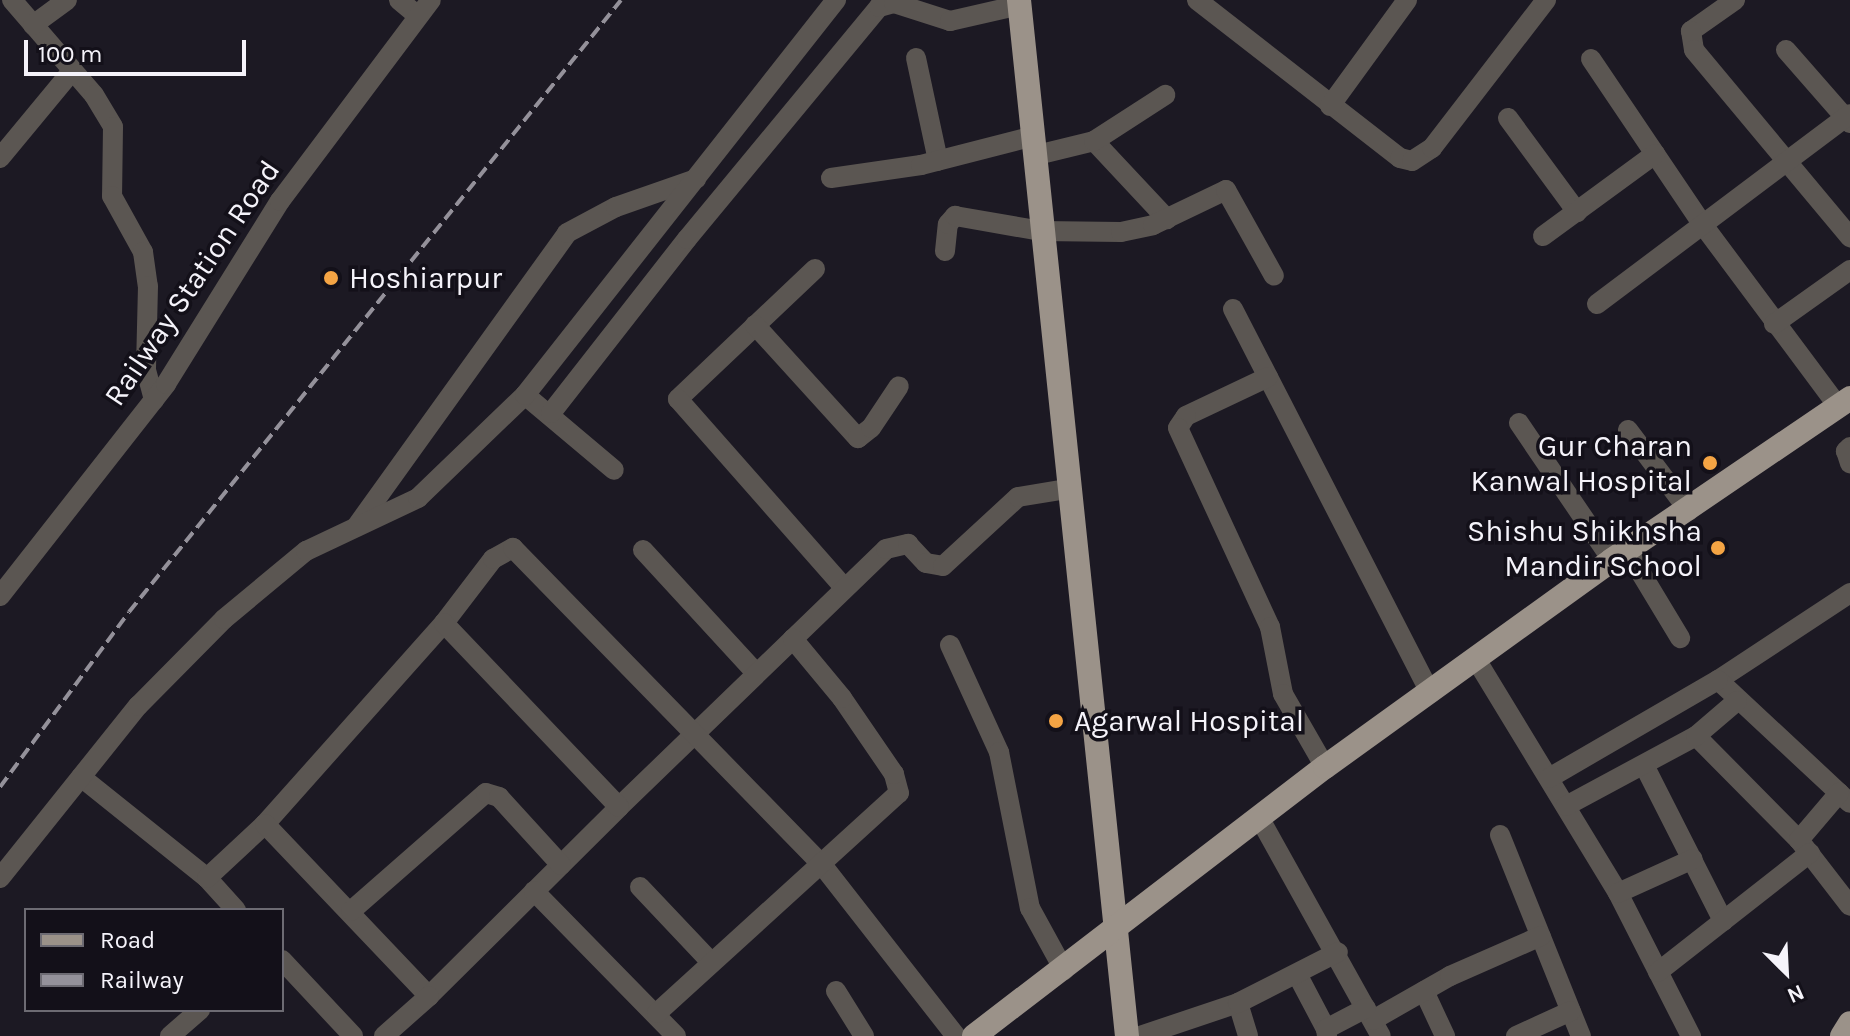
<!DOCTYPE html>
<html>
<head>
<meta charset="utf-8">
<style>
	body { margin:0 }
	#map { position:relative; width:1850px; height:1036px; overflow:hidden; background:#1c1923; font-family:Karla,sans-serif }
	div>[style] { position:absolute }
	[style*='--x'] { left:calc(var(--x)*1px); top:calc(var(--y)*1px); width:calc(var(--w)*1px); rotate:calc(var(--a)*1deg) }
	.minor>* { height:20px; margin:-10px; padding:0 10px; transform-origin:10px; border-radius:10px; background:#5b5652 }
	.major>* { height:24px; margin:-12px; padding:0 12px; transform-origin:12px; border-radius:12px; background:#9b9289 }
	.rail>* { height:4px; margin-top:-2px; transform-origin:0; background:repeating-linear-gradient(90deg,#94919a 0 12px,transparent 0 18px) }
	.dots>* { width:22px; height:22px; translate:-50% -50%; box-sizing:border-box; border:4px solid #131019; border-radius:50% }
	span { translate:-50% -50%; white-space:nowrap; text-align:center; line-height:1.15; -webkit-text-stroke:7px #131019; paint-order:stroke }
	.poi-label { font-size:30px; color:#f5f3fa }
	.left { translate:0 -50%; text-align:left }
	.right { translate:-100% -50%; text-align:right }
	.street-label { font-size:30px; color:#f5f3fa }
	.legend { position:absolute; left:24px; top:908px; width:260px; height:104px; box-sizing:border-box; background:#131019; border:2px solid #6d6b73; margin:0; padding:10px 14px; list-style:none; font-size:24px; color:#f5f3fa }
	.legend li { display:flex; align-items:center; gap:16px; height:40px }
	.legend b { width:40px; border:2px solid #6d6b73 }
	.north { position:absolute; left:1746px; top:932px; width:80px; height:80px; -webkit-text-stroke:6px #131019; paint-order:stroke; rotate:156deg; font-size:22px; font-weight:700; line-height:32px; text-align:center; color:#f5f3fa }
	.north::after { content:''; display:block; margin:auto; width:28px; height:36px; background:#f5f3fa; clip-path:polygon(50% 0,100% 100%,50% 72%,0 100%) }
	.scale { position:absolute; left:24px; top:40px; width:222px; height:36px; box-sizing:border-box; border:4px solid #f5f3fa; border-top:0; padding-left:10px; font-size:24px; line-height:28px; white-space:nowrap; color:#f5f3fa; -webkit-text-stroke:6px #131019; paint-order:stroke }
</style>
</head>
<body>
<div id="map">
	<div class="minor">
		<i style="--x:12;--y:0;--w:125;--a:49.2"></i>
		<i style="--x:94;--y:95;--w:37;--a:59"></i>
		<i style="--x:113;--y:127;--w:69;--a:90.8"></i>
		<i style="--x:112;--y:196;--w:64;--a:61"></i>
		<i style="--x:143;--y:252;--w:34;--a:82"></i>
		<i style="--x:148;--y:286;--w:84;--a:91.4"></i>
		<i style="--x:146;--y:370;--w:31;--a:75"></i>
		<i style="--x:399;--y:0;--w:25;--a:40"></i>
		<i style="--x:1197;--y:0;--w:257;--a:37.9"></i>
		<i style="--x:1400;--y:158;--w:12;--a:14"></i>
		<i style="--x:1412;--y:161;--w:24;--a:-33"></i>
		<i style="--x:1432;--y:148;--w:187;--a:-52.4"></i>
		<i style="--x:1735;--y:0;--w:54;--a:144.8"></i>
		<i style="--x:1691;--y:31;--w:19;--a:81"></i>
		<i style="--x:1694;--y:50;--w:244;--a:50.2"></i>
		<i style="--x:33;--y:25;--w:42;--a:-36.3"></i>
		<i style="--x:1786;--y:50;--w:97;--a:48.8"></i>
		<i style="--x:916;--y:58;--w:105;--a:77.9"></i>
		<i style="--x:1591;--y:59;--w:200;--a:56"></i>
		<i style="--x:1703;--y:225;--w:226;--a:53.3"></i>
		<i style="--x:1330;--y:106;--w:131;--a:-54"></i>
		<i style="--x:1508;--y:118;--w:117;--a:53.7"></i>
		<i style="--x:1094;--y:141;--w:107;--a:46.9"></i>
		<i style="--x:1037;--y:155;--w:59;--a:-13.8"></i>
		<i style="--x:1094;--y:141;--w:85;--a:-32.9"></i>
		<i style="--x:0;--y:158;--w:113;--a:-50.4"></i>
		<i style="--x:831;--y:178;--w:91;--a:-8.2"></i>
		<i style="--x:921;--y:165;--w:117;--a:-14.4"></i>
		<i style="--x:1543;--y:236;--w:139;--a:-36.2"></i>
		<i style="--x:945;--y:251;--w:27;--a:-84"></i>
		<i style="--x:948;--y:224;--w:11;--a:-49"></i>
		<i style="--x:955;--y:216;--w:87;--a:9.9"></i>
		<i style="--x:1041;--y:231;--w:80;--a:0.7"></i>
		<i style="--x:1121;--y:232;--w:33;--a:-12"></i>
		<i style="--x:1153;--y:225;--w:81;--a:-25.6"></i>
		<i style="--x:1226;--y:190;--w:98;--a:60.8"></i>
		<i style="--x:815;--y:269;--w:189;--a:136.5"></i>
		<i style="--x:678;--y:399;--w:251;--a:48.6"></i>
		<i style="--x:1597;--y:304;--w:316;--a:-36.9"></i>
		<i style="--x:1233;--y:309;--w:432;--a:62.8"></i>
		<i style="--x:1774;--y:324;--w:93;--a:-35.4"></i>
		<i style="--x:755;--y:325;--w:153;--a:47.7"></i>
		<i style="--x:858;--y:438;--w:16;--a:-38"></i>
		<i style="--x:871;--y:428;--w:50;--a:-56.3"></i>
		<i style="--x:1268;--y:377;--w:91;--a:154.6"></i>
		<i style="--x:1186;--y:416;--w:14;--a:124"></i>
		<i style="--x:1178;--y:428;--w:219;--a:65.2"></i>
		<i style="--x:1270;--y:627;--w:68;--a:79"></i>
		<i style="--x:1283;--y:694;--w:84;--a:60.1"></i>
		<i style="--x:525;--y:395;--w:116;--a:40.1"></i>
		<i style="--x:551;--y:413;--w:221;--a:-52"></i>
		<i style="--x:687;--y:239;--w:301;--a:-50.4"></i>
		<i style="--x:879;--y:7;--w:16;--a:-15"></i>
		<i style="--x:894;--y:3;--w:59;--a:17.8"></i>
		<i style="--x:950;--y:21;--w:72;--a:-12.9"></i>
		<i style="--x:1519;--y:423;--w:166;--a:55.8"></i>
		<i style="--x:1628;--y:430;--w:101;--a:53"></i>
		<i style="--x:1850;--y:447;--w:6;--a:135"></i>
		<i style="--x:1846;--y:451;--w:13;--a:72"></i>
		<i style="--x:356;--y:527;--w:362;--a:-54.3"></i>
		<i style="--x:567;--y:233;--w:55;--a:-28"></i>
		<i style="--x:616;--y:207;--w:85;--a:-19.3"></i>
		<i style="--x:643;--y:550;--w:167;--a:47.4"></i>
		<i style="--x:1627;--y:550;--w:103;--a:58.9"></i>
		<i style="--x:1850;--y:593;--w:158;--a:146.6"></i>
		<i style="--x:1718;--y:680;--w:180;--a:43"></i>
		<i style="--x:0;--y:596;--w:269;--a:-51.9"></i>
		<i style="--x:166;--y:384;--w:216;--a:-58.1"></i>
		<i style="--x:280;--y:201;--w:251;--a:-53.1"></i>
		<i style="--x:950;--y:645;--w:118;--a:65.4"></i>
		<i style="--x:999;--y:752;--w:159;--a:78.8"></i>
		<i style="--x:1030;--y:908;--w:71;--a:61.3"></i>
		<i style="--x:1477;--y:661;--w:271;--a:58.7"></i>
		<i style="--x:1618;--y:893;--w:161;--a:63"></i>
		<i style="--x:1696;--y:736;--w:146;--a:45.3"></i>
		<i style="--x:1799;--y:840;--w:83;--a:52.3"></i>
		<i style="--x:1644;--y:765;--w:175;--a:63.1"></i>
		<i style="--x:81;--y:777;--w:161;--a:38.7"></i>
		<i style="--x:207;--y:878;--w:43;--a:47.8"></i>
		<i style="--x:1549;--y:778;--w:195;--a:-30.1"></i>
		<i style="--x:1566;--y:806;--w:148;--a:-28.3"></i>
		<i style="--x:1696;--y:736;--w:54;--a:-40.5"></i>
		<i style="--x:619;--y:807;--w:371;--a:-44"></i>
		<i style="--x:886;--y:549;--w:23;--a:-13"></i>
		<i style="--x:908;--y:544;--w:26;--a:47"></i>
		<i style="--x:926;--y:563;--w:17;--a:10"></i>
		<i style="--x:943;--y:566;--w:102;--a:-42.6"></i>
		<i style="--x:1018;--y:497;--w:50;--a:-9.3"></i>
		<i style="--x:1260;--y:819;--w:248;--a:60.9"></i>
		<i style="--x:265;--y:824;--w:269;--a:-48.3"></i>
		<i style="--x:444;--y:623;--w:81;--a:-52.6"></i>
		<i style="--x:493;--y:559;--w:23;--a:-29"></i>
		<i style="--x:513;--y:548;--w:444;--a:45.7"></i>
		<i style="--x:823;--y:866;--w:216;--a:52"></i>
		<i style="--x:1500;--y:835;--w:217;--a:68.1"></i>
		<i style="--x:1799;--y:840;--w:62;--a:-49.6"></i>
		<i style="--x:0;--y:878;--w:221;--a:-51.3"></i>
		<i style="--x:138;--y:706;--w:122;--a:-45.3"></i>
		<i style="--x:224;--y:619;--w:107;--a:-39.7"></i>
		<i style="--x:306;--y:551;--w:124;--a:-25.3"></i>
		<i style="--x:418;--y:498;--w:149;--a:-43.9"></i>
		<i style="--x:525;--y:395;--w:503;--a:-51.79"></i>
		<i style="--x:207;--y:878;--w:79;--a:-43"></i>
		<i style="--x:265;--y:824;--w:238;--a:46.4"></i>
		<i style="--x:429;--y:996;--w:268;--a:-44.8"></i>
		<i style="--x:619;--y:807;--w:254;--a:-133.6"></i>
		<i style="--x:640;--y:887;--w:102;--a:46.6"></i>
		<i style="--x:534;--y:891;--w:203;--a:45.6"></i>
		<i style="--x:1618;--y:893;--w:82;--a:-24.4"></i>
		<i style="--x:351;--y:911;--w:179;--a:-41.2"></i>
		<i style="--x:486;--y:793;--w:14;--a:17"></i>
		<i style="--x:499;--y:797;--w:92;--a:47.6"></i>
		<i style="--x:282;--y:960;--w:104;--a:46.9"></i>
		<i style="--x:1658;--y:972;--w:193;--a:-38.1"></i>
		<i style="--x:1297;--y:974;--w:62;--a:62.2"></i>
		<i style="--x:836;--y:991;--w:53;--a:58.1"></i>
		<i style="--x:1424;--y:991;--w:50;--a:65"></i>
		<i style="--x:1238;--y:1003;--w:34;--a:73"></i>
		<i style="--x:657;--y:1013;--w:327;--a:-42.3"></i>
		<i style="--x:899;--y:793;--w:20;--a:-105"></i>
		<i style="--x:894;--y:774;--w:92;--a:-124.4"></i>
		<i style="--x:842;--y:698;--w:77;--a:-129.7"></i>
		<i style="--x:1373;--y:1020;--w:89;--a:-29.7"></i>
		<i style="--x:1450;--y:976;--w:99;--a:-23.7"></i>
		<i style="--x:170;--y:1036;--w:40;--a:-41"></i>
		<i style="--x:384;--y:1036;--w:60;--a:-41.6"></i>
		<i style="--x:1140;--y:1036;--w:103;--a:-18.6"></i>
		<i style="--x:1238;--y:1003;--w:112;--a:-27"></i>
		<i style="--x:1327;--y:1036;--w:7;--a:-98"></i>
		<i style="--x:1326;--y:1029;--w:45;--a:-27.7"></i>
		<i style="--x:1516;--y:1036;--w:60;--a:-24.4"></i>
	</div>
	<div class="major">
		<i style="--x:1019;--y:0;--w:1042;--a:84.05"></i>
		<i style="--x:974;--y:1036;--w:442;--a:-37.5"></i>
		<i style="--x:1325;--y:767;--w:354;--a:-35.8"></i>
		<i style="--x:1612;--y:560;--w:288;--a:-34.2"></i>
		<i style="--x:1842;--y:1036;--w:15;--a:-58"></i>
	</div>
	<div class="rail">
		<i style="--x:0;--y:787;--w:217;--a:-53.6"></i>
		<i style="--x:129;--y:612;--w:785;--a:-51.2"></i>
	</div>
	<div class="dots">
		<i style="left:331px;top:278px;background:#f4a444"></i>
		<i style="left:1710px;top:463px;background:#f4a444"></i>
		<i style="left:1718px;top:548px;background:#f4a444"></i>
		<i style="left:1056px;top:721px;background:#f4a444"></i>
	</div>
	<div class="poi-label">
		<span class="left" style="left:349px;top:278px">Hoshiarpur</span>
		<span class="right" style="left:1692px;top:463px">Gur Charan<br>Kanwal Hospital</span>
		<span class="right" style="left:1702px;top:548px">Shishu Shikhsha<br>Mandir School</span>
		<span class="left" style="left:1074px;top:721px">Agarwal Hospital</span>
	</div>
	<div class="street-label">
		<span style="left:192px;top:283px;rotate:-56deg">Railway Station Road</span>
	</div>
	<ul class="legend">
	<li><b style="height:10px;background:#9b9289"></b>Road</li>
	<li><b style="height:10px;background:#94919a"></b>Railway</li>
	</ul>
	<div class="north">N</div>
	<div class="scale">100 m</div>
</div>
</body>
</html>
